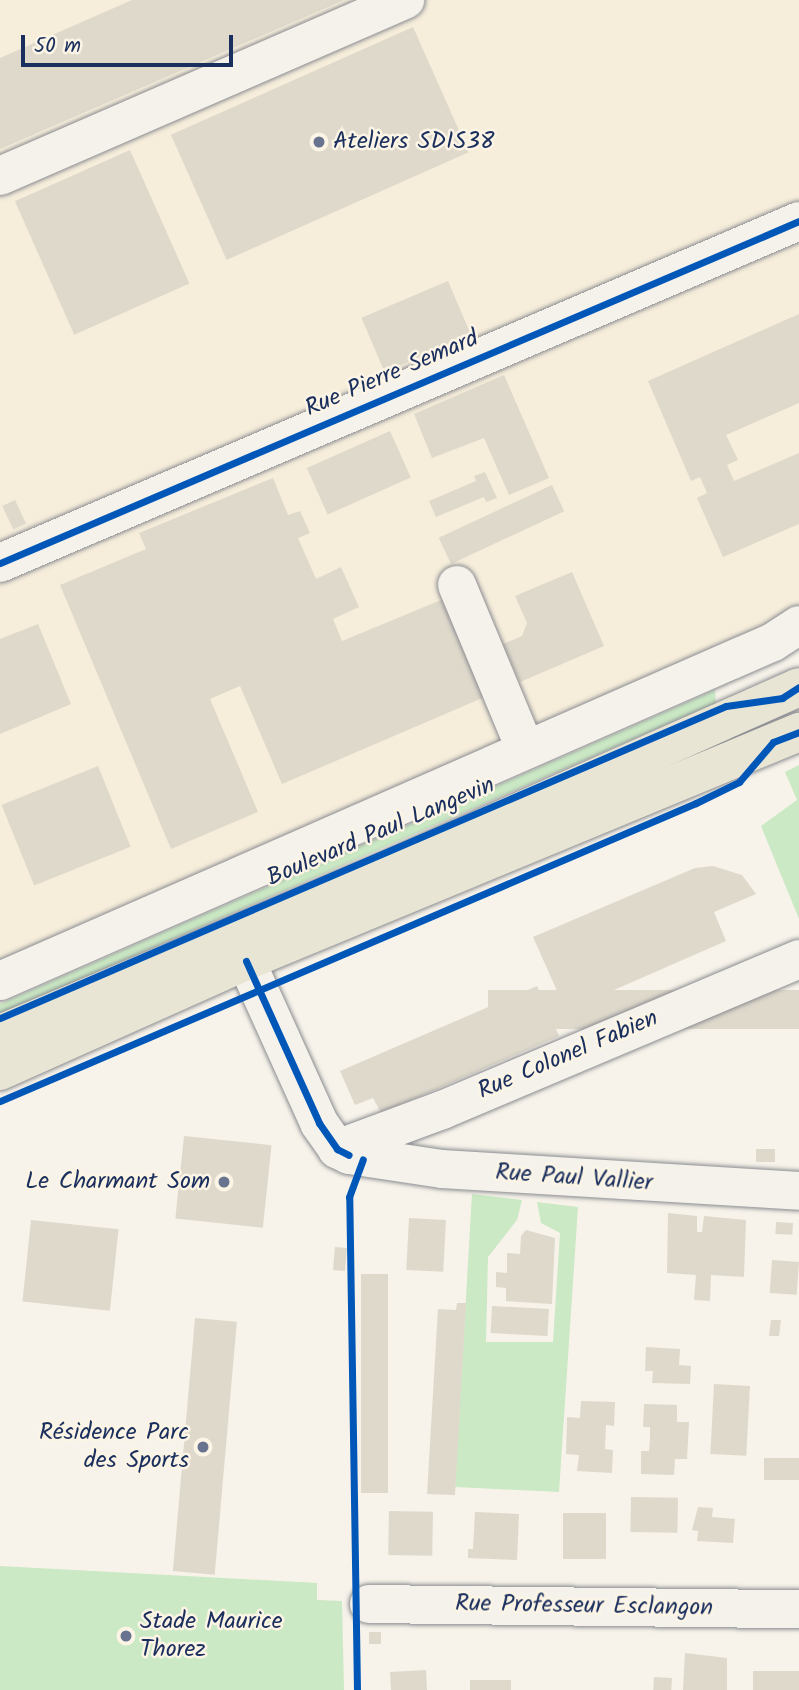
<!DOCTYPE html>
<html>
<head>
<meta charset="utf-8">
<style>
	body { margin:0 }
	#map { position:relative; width:799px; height:1690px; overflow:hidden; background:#f7f3ea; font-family:Kalam,sans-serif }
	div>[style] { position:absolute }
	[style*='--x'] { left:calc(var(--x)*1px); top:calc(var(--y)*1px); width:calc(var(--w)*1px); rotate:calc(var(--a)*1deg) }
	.built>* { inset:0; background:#f6eddb }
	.green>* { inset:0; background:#cbe9c4 }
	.building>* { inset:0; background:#dfd9cb; transform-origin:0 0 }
	.roads { filter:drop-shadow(0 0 2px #8a8c91) drop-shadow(0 0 2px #8a8c91) }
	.minor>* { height:38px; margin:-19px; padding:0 19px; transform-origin:19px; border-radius:19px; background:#f5f2ec }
	.major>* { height:38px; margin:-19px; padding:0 19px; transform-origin:19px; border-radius:19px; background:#e9e5d5 }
	.cycleway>* { height:7px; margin:-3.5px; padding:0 3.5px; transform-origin:3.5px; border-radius:3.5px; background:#0057b8 }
	.dots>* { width:19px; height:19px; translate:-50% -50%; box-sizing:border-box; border:4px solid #fcf5e5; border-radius:50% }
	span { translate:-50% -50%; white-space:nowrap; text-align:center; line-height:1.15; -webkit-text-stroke:5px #fcf5e5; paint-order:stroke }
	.poi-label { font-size:24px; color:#1b2f5e }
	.left { translate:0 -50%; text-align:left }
	.right { translate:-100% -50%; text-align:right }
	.street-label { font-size:24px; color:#1b2f5e }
	.scale { position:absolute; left:21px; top:35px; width:212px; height:32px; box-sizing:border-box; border:4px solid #1b2f5e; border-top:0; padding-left:9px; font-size:21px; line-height:24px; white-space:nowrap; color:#1b2f5e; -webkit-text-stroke:5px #fcf5e5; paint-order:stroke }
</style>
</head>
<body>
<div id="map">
	<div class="built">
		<i style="clip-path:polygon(0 0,799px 0,799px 628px,0 968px)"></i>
	</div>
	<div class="green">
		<i style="clip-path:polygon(715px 690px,716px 703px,0 1014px,0 1004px)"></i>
		<i style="clip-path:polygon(799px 765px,799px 919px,761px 826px,797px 800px,785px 772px)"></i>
		<i style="clip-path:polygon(472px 1194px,522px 1200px,517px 1220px,488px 1257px,486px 1342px,553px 1342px,560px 1233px,541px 1223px,537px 1202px,578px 1207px,559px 1492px,455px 1487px)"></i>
		<i style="clip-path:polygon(0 1566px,317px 1583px,317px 1600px,342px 1601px,344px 1690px,0 1690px)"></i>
	</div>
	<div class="building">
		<i style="clip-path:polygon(132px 0,344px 0,0 149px,0 58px)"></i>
		<i style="left:413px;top:27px;width:137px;height:265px;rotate:66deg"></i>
		<i style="left:130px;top:150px;width:146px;height:126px;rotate:66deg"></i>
		<i style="left:448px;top:281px;width:59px;height:94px;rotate:67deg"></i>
		<i style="clip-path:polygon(799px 314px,799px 403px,726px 435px,738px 460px,727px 465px,734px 481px,799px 453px,799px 524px,723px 557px,697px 498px,707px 493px,700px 477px,691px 481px,648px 381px)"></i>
		<i style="clip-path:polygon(504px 375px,549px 478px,509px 495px,484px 438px,432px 458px,414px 414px)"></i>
		<i style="left:390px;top:431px;width:51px;height:91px;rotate:66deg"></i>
		<i style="clip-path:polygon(485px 472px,497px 498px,486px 502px,484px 497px,436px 517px,429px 501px,476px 481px,474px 476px)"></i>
		<i style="clip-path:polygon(273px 478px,288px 515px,300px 511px,310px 533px,298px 538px,316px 579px,341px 567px,359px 607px,333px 619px,342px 641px,446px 598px,487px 696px,282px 784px,240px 686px,210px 699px,258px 812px,171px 849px,60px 585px,146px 549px,139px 533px)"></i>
		<i style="left:552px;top:485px;width:29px;height:125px;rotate:65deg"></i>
		<i style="left:15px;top:500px;width:26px;height:14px;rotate:65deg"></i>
		<i style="clip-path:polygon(572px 572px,604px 646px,520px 682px,503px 644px,522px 636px,527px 623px,515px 596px)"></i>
		<i style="clip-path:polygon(38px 624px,71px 704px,0 734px,0 639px)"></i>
		<i style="left:98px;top:766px;width:87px;height:104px;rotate:68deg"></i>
		<i style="clip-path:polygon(713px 866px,742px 875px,756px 894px,714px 912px,726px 941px,566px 1011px,533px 937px,695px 868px)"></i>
		<i style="clip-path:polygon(537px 986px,559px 1036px,381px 1113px,373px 1098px,355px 1105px,340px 1071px)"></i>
		<i style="left:799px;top:990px;width:39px;height:311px;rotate:90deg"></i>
		<i style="left:184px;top:1136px;width:88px;height:83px;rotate:6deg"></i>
		<i style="left:756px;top:1149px;width:19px;height:13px"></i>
		<i style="clip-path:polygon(668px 1213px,697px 1216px,697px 1232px,702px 1232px,704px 1216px,746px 1220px,744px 1277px,711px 1275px,710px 1301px,694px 1300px,696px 1275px,667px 1273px)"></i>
		<i style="left:409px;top:1218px;width:37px;height:52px;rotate:3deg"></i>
		<i style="left:31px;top:1220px;width:88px;height:82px;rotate:6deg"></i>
		<i style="left:776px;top:1222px;width:17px;height:12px;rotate:3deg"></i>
		<i style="clip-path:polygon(526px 1230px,555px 1238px,552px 1304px,506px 1301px,506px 1288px,496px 1287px,496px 1272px,507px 1273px,507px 1253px,520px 1254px,521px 1236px)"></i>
		<i style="left:335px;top:1247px;width:12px;height:23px;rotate:5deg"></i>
		<i style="left:772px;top:1260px;width:27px;height:33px;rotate:4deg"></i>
		<i style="left:361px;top:1274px;width:27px;height:219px"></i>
		<i style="clip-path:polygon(457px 1303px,466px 1303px,455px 1495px,427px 1494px,438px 1309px,456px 1310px)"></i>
		<i style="left:492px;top:1306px;width:57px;height:27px;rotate:3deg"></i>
		<i style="left:195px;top:1318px;width:42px;height:254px;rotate:5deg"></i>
		<i style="clip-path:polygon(771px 1320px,781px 1320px,779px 1336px,769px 1336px)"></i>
		<i style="clip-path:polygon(646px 1347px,680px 1349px,679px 1365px,691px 1366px,690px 1384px,652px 1383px,653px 1371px,645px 1371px)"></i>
		<i style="left:714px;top:1384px;width:36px;height:70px;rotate:3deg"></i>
		<i style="clip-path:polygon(581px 1401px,615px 1402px,614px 1426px,606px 1425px,605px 1449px,613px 1450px,612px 1473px,577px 1471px,579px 1455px,566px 1454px,567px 1417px,580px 1418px)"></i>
		<i style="clip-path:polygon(644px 1404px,677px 1405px,677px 1422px,689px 1422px,687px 1459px,675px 1459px,674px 1475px,641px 1474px,641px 1451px,649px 1451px,650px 1439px,650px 1427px,643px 1427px)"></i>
		<i style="left:764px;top:1458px;width:35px;height:22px"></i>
		<i style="left:631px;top:1497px;width:47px;height:35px;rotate:1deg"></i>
		<i style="clip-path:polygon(698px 1507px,713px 1508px,712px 1517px,735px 1519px,733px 1543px,697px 1541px,698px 1531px,692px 1530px)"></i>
		<i style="left:389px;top:1511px;width:44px;height:44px;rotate:1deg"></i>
		<i style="clip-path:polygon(475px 1512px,519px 1514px,517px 1560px,468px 1558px,468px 1549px,473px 1549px)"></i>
		<i style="left:563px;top:1513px;width:43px;height:46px"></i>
		<i style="left:369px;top:1632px;width:12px;height:12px"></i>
		<i style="clip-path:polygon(685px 1653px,727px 1658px,727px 1690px,683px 1690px)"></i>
		<i style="left:426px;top:1670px;width:20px;height:36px;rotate:87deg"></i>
		<i style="left:753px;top:1671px;width:46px;height:19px"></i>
		<i style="left:654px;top:1677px;width:18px;height:13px;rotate:3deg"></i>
		<i style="left:470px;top:1680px;width:41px;height:10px"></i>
	</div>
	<div class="roads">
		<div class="minor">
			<i style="--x:0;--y:176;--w:442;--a:-23.5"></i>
			<i style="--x:0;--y:563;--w:869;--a:-23.17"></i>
			<i style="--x:457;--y:585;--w:161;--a:67.4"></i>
			<i style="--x:246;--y:961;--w:178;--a:65.7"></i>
			<i style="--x:319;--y:1123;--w:32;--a:55"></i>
			<i style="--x:337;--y:1149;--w:13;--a:27"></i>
			<i style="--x:349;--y:1155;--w:94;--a:8.6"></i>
			<i style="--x:442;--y:1169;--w:358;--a:3.5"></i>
			<i style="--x:0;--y:981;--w:844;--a:-23.68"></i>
			<i style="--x:773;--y:642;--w:31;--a:-33"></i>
			<i style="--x:337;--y:1149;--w:112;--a:-20.4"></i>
			<i style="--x:442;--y:1110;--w:388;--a:-22.9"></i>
			<i style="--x:369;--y:1604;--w:430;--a:0.7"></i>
		</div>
		<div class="major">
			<i style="--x:0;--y:1034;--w:419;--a:-22.9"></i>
			<i style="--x:386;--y:871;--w:452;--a:-24"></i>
			<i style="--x:0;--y:1071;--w:269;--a:-24.1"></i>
			<i style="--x:246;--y:961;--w:599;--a:-22.49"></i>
		</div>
	</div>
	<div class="cycleway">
		<i style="--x:0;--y:563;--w:869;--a:-23.17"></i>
		<i style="--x:246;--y:961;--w:178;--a:65.7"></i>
		<i style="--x:319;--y:1123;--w:32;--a:55"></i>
		<i style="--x:337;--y:1149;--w:13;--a:27"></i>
		<i style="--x:0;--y:1018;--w:790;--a:-23.26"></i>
		<i style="--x:726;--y:706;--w:57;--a:-8.1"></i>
		<i style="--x:782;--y:698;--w:20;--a:-33"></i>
		<i style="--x:0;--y:1101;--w:757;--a:-23.18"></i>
		<i style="--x:696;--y:803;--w:48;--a:-26"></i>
		<i style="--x:739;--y:782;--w:52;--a:-49.6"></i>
		<i style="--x:773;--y:742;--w:28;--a:-21"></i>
		<i style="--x:357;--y:1690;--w:493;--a:-90.9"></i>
		<i style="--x:349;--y:1197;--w:40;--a:-69.8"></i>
	</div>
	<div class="dots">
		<i style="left:319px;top:142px;background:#68748f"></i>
		<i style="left:224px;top:1182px;background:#68748f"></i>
		<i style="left:203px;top:1447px;background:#68748f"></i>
		<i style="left:126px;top:1636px;background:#68748f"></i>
	</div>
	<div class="poi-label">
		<span class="left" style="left:333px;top:142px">Ateliers SDIS38</span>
		<span class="right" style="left:210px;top:1182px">Le Charmant Som</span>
		<span class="right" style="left:189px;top:1447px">Résidence Parc<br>des Sports</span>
		<span class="left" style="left:140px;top:1636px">Stade Maurice<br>Thorez</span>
	</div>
	<div class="street-label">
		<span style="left:392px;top:374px;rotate:-23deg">Rue Pierre Semard</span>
		<span style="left:381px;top:832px;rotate:-23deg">Boulevard Paul Langevin</span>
		<span style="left:568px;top:1055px;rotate:-23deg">Rue Colonel Fabien</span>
		<span style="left:574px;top:1178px;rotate:4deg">Rue Paul Vallier</span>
		<span style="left:584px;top:1606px;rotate:1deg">Rue Professeur Esclangon</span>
	</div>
	<div class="scale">50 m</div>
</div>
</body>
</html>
